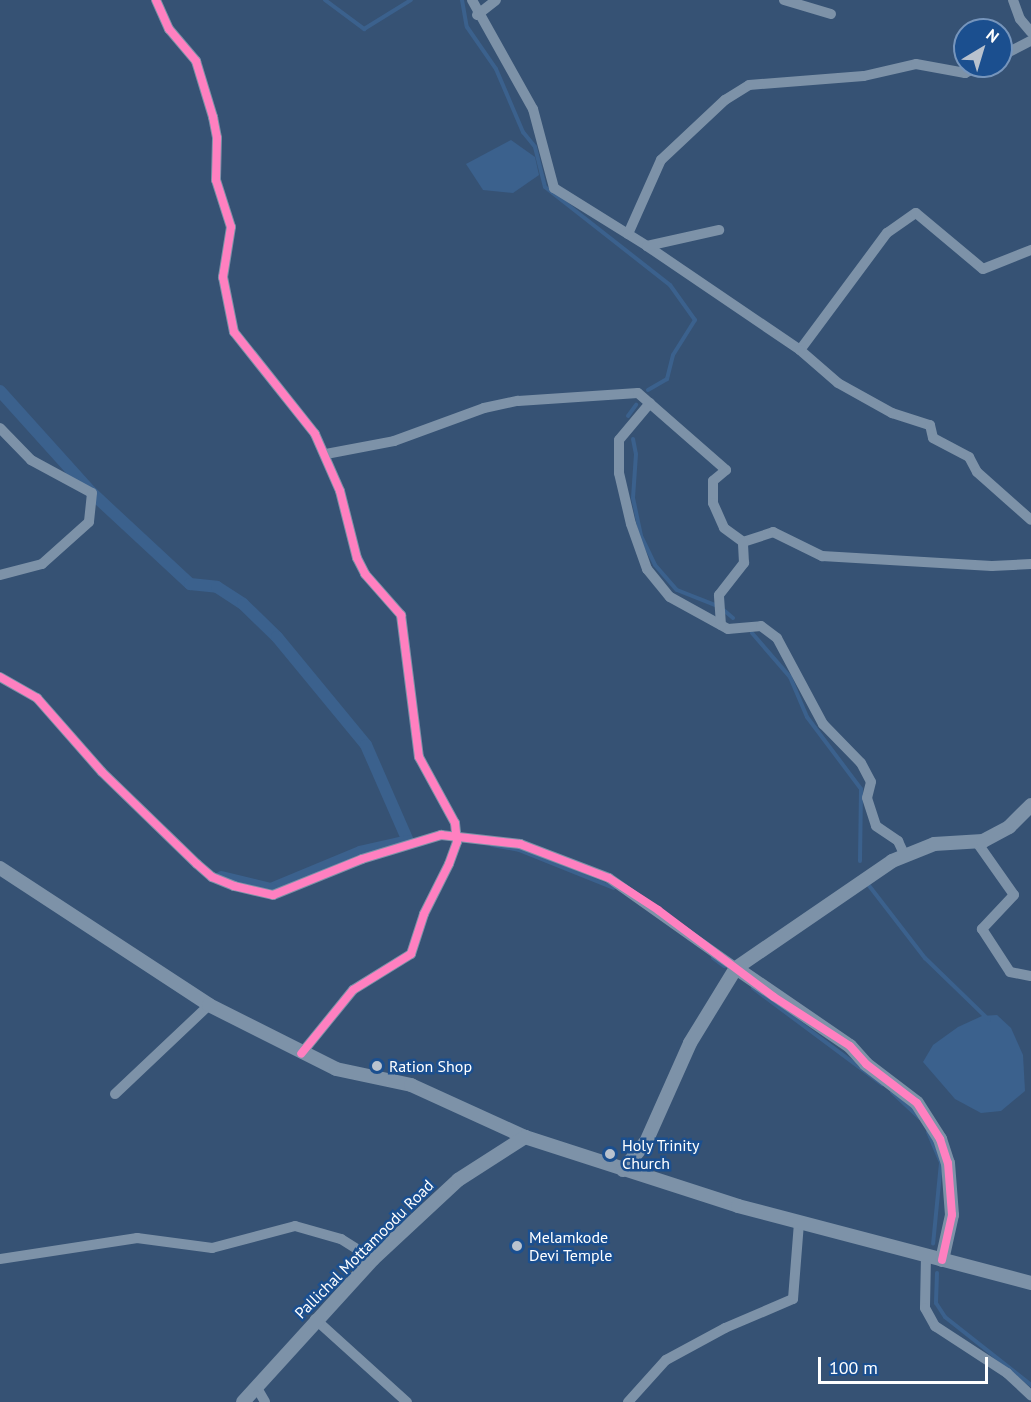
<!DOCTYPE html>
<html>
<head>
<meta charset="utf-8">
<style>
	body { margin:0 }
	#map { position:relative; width:1031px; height:1402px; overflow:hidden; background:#365274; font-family:"PT Sans",sans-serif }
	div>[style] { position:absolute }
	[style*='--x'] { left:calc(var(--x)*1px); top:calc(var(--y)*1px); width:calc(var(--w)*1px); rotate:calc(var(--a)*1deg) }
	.water>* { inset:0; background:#3b618d }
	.stream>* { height:4px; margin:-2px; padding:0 2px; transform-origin:2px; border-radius:2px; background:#3b618d }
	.canal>* { height:12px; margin:-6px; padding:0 6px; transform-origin:6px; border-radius:6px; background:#3b618d }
	.minor>* { height:10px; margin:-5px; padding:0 5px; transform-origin:5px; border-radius:5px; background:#7d92a8 }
	.tertiary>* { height:14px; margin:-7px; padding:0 7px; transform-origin:7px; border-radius:7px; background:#7d92a8 }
	.cycleway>* { height:8px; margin:-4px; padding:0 4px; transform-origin:4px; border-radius:4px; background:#ff80c0 }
	.dots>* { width:16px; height:16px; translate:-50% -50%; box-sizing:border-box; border:3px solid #1b4f8f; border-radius:50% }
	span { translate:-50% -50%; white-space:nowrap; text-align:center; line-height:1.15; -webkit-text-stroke:5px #1b4f8f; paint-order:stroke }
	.poi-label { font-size:16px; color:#fff }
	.left { translate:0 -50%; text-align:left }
	.street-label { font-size:16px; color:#fff }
	.north { position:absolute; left:953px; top:18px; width:60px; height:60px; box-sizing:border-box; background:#1b4f8f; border:2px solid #7695bc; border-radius:50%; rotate:38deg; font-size:16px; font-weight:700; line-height:24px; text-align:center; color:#fff }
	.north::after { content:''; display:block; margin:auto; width:21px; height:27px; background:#b9c2ce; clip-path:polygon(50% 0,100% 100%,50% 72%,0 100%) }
	.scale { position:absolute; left:818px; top:1357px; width:170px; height:27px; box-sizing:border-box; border:3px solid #fff; border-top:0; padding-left:8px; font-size:18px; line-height:21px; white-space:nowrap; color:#fff; -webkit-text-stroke:4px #1b4f8f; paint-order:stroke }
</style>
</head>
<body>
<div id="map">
	<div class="water">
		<i style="clip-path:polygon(511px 140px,535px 157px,539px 175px,513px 193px,483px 190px,466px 164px)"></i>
		<i style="clip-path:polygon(997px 1015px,1011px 1028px,1023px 1055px,1025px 1091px,1001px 1111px,981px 1113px,955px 1099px,923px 1062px,933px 1045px,958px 1027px,982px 1016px)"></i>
	</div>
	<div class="stream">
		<i style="--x:325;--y:0;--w:49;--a:36.6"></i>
		<i style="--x:364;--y:29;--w:55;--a:-31.7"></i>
		<i style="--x:462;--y:0;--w:27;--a:80"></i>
		<i style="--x:467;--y:27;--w:51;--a:55.4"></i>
		<i style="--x:496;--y:69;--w:69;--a:66.8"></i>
		<i style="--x:523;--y:132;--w:19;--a:51"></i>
		<i style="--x:535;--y:147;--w:41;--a:76"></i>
		<i style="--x:545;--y:187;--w:159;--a:38.1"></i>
		<i style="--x:670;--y:285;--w:43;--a:54.5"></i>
		<i style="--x:695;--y:320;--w:41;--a:122.2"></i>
		<i style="--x:673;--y:355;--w:25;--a:104"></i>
		<i style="--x:667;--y:379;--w:22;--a:150"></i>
		<i style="--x:628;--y:416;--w:14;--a:-54"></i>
		<i style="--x:633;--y:439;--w:15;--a:79"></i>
		<i style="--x:636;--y:454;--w:44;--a:93.9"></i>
		<i style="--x:633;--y:498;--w:39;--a:78"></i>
		<i style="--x:641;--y:536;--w:32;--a:64"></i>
		<i style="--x:655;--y:565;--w:33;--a:49"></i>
		<i style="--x:677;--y:590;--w:46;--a:21.6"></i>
		<i style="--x:720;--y:607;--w:17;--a:40"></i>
		<i style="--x:752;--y:633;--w:58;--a:49.2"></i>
		<i style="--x:790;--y:677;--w:43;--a:67"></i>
		<i style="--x:807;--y:717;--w:90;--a:53.1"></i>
		<i style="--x:861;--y:789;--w:72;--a:90.8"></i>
		<i style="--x:492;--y:845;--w:27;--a:10"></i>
		<i style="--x:519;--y:850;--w:102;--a:21.8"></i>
		<i style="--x:867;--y:883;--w:95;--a:52.3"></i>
		<i style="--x:925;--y:958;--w:89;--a:44.1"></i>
		<i style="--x:713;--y:958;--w:14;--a:36"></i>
		<i style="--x:753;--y:988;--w:161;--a:36.7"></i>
		<i style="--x:892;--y:1092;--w:38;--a:43"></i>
		<i style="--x:928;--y:1132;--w:34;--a:67"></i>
		<i style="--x:941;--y:1163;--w:81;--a:95.6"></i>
		<i style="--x:937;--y:1273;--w:30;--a:92"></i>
		<i style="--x:936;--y:1303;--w:17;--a:57"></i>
		<i style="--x:945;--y:1317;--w:110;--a:38.3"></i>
	</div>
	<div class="canal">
		<i style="--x:0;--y:391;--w:137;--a:48"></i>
		<i style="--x:92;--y:493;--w:134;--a:42.9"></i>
		<i style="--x:190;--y:584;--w:27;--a:6"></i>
		<i style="--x:217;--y:587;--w:31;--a:33"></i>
		<i style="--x:243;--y:604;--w:47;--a:44.1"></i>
		<i style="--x:277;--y:637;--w:140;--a:50.5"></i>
		<i style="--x:366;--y:745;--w:105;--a:66.4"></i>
		<i style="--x:408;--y:841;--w:49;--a:167.1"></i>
		<i style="--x:360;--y:852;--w:96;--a:157.4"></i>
		<i style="--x:271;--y:889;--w:51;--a:-166.5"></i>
	</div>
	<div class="minor">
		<i style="--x:156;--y:0;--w:32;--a:66"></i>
		<i style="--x:169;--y:29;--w:42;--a:49.8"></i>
		<i style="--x:196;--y:61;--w:59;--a:73.1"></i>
		<i style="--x:213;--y:117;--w:21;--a:79"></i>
		<i style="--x:217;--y:138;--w:42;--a:91.4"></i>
		<i style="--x:216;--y:180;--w:49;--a:72.3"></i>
		<i style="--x:231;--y:227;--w:51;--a:99.1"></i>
		<i style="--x:223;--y:277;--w:56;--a:78.7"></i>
		<i style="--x:234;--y:332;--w:130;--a:51.5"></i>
		<i style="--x:315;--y:434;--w:62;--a:66.3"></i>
		<i style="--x:340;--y:491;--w:69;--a:75.8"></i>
		<i style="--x:357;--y:558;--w:18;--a:63"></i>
		<i style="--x:365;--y:574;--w:55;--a:48.7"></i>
		<i style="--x:401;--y:615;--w:143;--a:82.8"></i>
		<i style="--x:419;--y:757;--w:75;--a:61.4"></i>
		<i style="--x:455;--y:823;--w:19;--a:84"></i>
		<i style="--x:457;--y:842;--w:23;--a:110"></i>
		<i style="--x:449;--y:864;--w:56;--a:116.6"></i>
		<i style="--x:424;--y:914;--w:42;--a:108"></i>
		<i style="--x:411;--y:954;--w:68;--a:148.2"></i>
		<i style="--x:353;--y:990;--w:82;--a:129.1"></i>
		<i style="--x:472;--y:0;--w:125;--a:60.8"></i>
		<i style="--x:533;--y:109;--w:82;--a:75.1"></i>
		<i style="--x:554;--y:188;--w:110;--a:31.9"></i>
		<i style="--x:647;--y:246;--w:185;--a:34.2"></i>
		<i style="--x:800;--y:350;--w:146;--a:-53.4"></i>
		<i style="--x:887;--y:233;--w:35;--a:-35"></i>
		<i style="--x:916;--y:213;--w:87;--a:39.9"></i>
		<i style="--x:983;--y:269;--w:52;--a:-21.6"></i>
		<i style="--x:784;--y:0;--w:49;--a:16.6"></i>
		<i style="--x:1013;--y:0;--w:20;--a:70"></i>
		<i style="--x:1020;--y:19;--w:17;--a:50"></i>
		<i style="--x:477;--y:15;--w:24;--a:-38"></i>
		<i style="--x:1001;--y:56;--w:34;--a:-27"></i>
		<i style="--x:628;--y:234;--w:81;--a:-66"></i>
		<i style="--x:661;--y:160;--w:88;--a:-43.2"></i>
		<i style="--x:725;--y:100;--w:28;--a:-32"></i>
		<i style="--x:749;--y:85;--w:115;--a:-4.5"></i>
		<i style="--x:864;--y:76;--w:53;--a:-13"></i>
		<i style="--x:916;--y:64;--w:50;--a:10.4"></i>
		<i style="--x:965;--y:73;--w:17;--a:-25"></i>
		<i style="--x:647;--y:246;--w:74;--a:-12.5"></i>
		<i style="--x:800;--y:350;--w:50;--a:41"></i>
		<i style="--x:838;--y:383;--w:62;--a:29.1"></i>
		<i style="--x:892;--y:413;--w:40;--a:18"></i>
		<i style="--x:930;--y:425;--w:13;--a:77"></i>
		<i style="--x:933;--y:438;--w:41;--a:27.8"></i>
		<i style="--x:969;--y:457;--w:17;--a:62"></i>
		<i style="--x:977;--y:472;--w:72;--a:41.6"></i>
		<i style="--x:650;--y:403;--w:48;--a:130"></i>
		<i style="--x:619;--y:440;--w:33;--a:90"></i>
		<i style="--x:619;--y:473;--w:52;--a:76.8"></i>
		<i style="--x:631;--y:524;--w:48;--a:70.4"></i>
		<i style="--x:647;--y:569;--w:36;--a:51"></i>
		<i style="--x:670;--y:597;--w:66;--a:28.9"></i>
		<i style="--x:728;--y:629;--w:33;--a:-5"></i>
		<i style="--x:761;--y:626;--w:20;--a:37"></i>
		<i style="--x:777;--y:638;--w:98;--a:61.9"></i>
		<i style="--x:823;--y:724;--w:54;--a:45.7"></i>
		<i style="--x:861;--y:763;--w:21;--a:62"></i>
		<i style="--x:871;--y:782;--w:16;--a:104"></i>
		<i style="--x:867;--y:798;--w:29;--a:72"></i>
		<i style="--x:876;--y:826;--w:27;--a:34"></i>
		<i style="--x:898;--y:841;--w:17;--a:65"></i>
		<i style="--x:0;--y:428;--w:45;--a:45.9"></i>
		<i style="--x:31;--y:460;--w:69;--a:28.4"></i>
		<i style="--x:92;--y:493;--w:29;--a:96"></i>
		<i style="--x:89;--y:522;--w:63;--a:138.2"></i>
		<i style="--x:42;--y:564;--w:43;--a:165.3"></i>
		<i style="--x:326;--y:454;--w:69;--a:-10.8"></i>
		<i style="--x:394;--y:441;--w:96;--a:-20.1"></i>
		<i style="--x:484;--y:408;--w:35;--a:-12"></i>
		<i style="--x:518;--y:401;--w:120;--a:-3.8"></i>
		<i style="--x:638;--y:393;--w:117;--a:41.2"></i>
		<i style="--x:726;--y:470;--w:17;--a:140"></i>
		<i style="--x:713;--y:481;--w:22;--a:90"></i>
		<i style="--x:713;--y:503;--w:27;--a:66"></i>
		<i style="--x:724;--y:528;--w:24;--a:36"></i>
		<i style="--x:743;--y:542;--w:32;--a:-18"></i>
		<i style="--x:773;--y:532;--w:55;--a:26.1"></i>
		<i style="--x:822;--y:556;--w:170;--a:3.4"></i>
		<i style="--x:992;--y:566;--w:39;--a:-3"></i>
		<i style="--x:721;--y:625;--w:30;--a:-94"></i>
		<i style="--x:719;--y:595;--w:41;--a:-52"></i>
		<i style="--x:744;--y:563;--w:21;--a:-93"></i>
		<i style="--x:0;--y:677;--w:43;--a:29.6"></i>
		<i style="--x:37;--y:698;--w:98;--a:48.7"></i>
		<i style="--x:102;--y:772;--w:132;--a:44.1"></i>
		<i style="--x:197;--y:864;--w:20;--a:41"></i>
		<i style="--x:212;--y:877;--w:24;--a:22"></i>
		<i style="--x:234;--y:886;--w:40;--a:13"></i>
		<i style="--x:273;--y:895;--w:96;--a:-22"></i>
		<i style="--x:362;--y:859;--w:83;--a:-16.9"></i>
		<i style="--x:441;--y:835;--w:80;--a:6.5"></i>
		<i style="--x:520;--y:844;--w:95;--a:20.9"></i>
		<i style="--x:609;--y:878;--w:156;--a:35.3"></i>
		<i style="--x:976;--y:841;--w:66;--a:54.9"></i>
		<i style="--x:1014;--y:895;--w:47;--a:133.3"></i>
		<i style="--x:982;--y:929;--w:51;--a:56.9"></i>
		<i style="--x:1010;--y:972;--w:21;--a:11"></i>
		<i style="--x:115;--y:1094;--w:129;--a:-43.4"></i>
		<i style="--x:926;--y:1255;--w:53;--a:91.1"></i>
		<i style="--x:925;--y:1308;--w:21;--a:61"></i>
		<i style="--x:935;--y:1326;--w:86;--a:33.1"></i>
		<i style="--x:1007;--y:1373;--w:33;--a:43"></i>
		<i style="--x:0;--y:1259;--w:139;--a:-8.7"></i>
		<i style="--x:137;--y:1238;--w:76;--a:7.6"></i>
		<i style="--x:212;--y:1248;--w:86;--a:-14.8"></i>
		<i style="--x:295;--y:1226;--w:48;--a:15.8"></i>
		<i style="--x:341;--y:1239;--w:38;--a:32"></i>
		<i style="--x:315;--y:1319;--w:124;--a:42.1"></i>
		<i style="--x:257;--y:1388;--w:16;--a:60"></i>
		<i style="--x:628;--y:1402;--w:57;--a:-47.9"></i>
		<i style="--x:666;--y:1360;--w:67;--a:-28.5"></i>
		<i style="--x:725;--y:1328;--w:74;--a:-23.1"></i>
		<i style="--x:793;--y:1299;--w:77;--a:-85.5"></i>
	</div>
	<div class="tertiary">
		<i style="--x:0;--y:868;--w:250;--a:33.2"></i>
		<i style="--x:209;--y:1005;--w:142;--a:26.7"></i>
		<i style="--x:336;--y:1069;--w:77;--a:12"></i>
		<i style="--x:411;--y:1085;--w:125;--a:24.5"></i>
		<i style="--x:525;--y:1137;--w:224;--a:17.9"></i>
		<i style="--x:738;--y:1206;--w:303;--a:14.7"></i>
		<i style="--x:736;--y:968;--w:138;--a:34.4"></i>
		<i style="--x:850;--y:1046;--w:24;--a:48"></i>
		<i style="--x:866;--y:1064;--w:64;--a:37.4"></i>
		<i style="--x:917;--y:1103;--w:43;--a:57.4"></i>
		<i style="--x:940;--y:1139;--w:25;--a:72"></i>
		<i style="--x:948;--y:1163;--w:52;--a:85.6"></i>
		<i style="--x:952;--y:1215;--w:46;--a:102.5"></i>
		<i style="--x:623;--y:1170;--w:36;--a:-51"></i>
		<i style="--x:646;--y:1142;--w:108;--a:-66"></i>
		<i style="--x:690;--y:1043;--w:88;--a:-58.5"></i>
		<i style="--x:736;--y:968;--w:189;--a:-34.4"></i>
		<i style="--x:892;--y:861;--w:45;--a:-22"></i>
		<i style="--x:934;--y:844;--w:49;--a:-3.5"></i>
		<i style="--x:983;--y:841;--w:30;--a:-28"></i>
		<i style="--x:1009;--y:827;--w:31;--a:-45"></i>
		<i style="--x:243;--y:1402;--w:193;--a:-47.7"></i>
		<i style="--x:373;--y:1259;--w:116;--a:-42.9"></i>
		<i style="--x:458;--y:1180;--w:80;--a:-32.7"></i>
	</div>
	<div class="cycleway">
		<i style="--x:156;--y:0;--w:32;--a:66"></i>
		<i style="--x:169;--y:29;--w:42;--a:49.8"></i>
		<i style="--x:196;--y:61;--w:59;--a:73.1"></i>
		<i style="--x:213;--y:117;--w:21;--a:79"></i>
		<i style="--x:217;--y:138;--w:42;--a:91.4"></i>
		<i style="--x:216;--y:180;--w:49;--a:72.3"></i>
		<i style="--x:231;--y:227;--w:51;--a:99.1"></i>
		<i style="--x:223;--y:277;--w:56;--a:78.7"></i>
		<i style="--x:234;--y:332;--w:130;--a:51.5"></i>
		<i style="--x:315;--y:434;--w:62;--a:66.3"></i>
		<i style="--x:340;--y:491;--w:69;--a:75.8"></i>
		<i style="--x:357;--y:558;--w:18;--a:63"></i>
		<i style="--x:365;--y:574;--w:55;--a:48.7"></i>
		<i style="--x:401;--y:615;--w:143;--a:82.8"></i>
		<i style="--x:419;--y:757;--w:75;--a:61.4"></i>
		<i style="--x:455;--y:823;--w:19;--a:84"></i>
		<i style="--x:457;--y:842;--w:23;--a:110"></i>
		<i style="--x:449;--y:864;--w:56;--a:116.6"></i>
		<i style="--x:424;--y:914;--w:42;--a:108"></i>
		<i style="--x:411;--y:954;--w:68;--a:148.2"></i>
		<i style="--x:353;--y:990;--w:82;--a:129.1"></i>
		<i style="--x:0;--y:677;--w:43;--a:29.6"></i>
		<i style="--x:37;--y:698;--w:98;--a:48.7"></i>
		<i style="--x:102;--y:772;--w:132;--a:44.1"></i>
		<i style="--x:197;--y:864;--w:20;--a:41"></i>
		<i style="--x:212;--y:877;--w:24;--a:22"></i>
		<i style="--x:234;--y:886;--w:40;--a:13"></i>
		<i style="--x:273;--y:895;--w:96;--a:-22"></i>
		<i style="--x:362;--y:859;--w:83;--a:-16.9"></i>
		<i style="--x:441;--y:835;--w:80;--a:6.5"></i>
		<i style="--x:520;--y:844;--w:95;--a:20.9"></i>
		<i style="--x:609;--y:878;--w:59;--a:33.1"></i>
		<i style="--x:658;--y:910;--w:145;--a:36.9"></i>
		<i style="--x:774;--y:997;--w:90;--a:32.8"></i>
		<i style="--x:850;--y:1046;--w:24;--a:48"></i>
		<i style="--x:866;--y:1064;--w:64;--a:37.4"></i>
		<i style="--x:917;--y:1103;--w:43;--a:57.4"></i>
		<i style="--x:940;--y:1139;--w:25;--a:72"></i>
		<i style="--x:948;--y:1163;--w:52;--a:85.6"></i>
		<i style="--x:952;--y:1215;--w:46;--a:102.5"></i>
	</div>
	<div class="dots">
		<i style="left:377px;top:1066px;background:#b9c2ce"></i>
		<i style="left:610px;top:1154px;background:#b9c2ce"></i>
		<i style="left:517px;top:1246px;background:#b9c2ce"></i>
	</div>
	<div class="poi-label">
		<span class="left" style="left:389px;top:1066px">Ration Shop</span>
		<span class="left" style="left:622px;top:1154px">Holy Trinity<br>Church</span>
		<span class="left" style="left:529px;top:1246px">Melamkode<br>Devi Temple</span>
	</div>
	<div class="street-label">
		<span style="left:364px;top:1249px;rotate:-45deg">Pallichal Mottamoodu Road</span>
	</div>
	<div class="north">N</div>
	<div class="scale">100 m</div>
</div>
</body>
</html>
